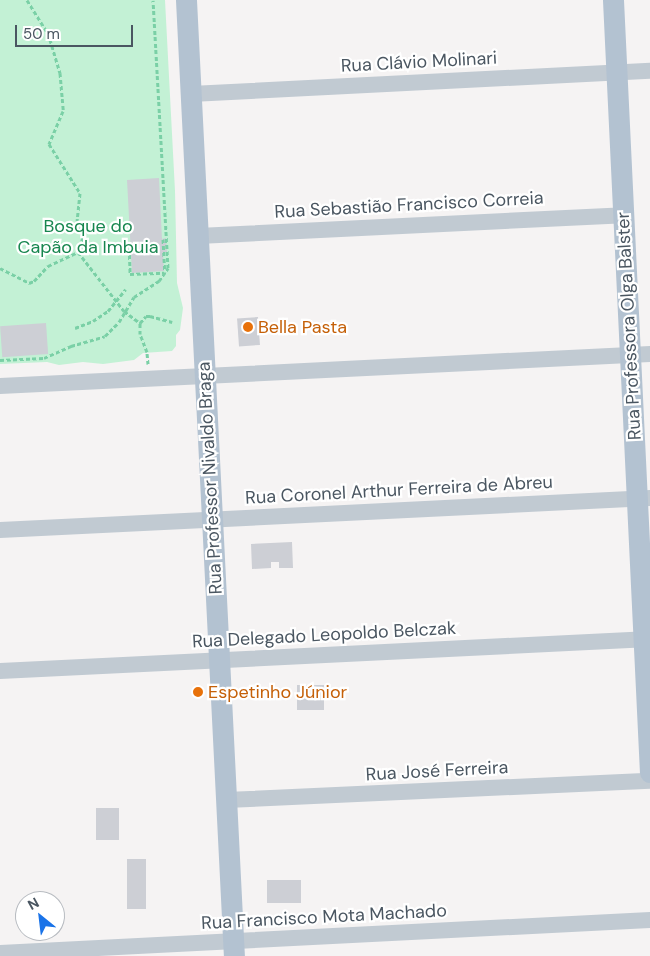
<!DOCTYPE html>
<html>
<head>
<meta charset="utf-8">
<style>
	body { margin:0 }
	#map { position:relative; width:650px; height:956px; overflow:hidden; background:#f5f3f3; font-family:"DM Sans",sans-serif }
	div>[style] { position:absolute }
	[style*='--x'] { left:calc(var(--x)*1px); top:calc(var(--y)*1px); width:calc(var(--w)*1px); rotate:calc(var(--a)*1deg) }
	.green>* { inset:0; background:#c3f1d5 }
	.building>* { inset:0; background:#cdcfd5; transform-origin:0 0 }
	.path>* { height:3px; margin-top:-1.5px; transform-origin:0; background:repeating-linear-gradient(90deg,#7ad0a6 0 4px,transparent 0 6.5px) }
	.minor>* { height:16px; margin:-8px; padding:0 8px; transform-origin:8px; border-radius:8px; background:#c1cad2 }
	.major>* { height:21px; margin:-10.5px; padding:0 10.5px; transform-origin:10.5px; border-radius:10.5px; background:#b3c2d1 }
	.dots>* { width:14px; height:14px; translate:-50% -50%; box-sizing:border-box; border:2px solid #fff; border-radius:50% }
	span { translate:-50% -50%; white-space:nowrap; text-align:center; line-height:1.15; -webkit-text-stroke:4.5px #fff; paint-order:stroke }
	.street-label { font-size:18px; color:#4a5661 }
	.park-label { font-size:18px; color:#17864f }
	.food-label { font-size:18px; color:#c56008 }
	.left { translate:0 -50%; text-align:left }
	.north { position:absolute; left:15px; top:891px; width:50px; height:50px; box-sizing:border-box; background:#fff; border:1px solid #b7bbc0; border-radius:50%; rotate:331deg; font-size:14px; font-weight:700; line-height:20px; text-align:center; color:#4a5661 }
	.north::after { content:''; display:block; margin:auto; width:18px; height:22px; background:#1a73e8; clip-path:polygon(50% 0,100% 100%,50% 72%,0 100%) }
	.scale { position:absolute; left:15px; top:25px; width:118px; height:22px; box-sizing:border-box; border:2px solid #4a5661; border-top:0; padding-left:6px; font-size:15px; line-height:18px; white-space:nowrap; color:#4a5661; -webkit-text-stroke:4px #fff; paint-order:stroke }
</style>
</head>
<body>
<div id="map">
	<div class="green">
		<i style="clip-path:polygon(0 0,165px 0,175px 191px,177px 283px,183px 308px,180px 330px,176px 335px,176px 346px,172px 351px,143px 353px,134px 360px,103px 364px,83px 362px,59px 365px,47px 362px,0 364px)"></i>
	</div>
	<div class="building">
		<i style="clip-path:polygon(159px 178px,162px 239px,166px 238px,167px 252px,163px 252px,164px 271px,132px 273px,127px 180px)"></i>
		<i style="left:258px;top:317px;width:28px;height:21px;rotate:86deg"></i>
		<i style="left:46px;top:323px;width:31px;height:46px;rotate:86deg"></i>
		<i style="clip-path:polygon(292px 542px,293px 568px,279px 568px,279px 562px,271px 562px,271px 568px,252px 569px,251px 544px)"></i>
		<i style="left:324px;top:685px;width:25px;height:27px;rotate:90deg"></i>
		<i style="left:96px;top:808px;width:23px;height:32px"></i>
		<i style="left:127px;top:859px;width:19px;height:50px"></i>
		<i style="left:267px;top:880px;width:34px;height:23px"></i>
	</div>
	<div class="path">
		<i style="--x:27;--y:0;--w:39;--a:58"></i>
		<i style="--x:48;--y:33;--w:42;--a:73.3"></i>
		<i style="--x:60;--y:73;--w:38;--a:85"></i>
		<i style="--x:63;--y:111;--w:36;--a:113"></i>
		<i style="--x:49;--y:144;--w:58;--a:57.7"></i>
		<i style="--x:80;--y:193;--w:28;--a:96"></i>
		<i style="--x:77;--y:221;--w:17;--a:69"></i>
		<i style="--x:83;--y:237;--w:16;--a:108"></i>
		<i style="--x:163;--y:239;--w:33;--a:87"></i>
		<i style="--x:129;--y:242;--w:32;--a:88"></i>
		<i style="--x:130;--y:274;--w:34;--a:-2"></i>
		<i style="--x:78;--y:252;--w:75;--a:52.1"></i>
		<i style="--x:124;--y:311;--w:20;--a:37"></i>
		<i style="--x:0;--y:268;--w:33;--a:27"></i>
		<i style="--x:29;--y:283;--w:5;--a:-22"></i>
		<i style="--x:34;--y:281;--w:21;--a:-47"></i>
		<i style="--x:48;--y:266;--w:33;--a:-25"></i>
		<i style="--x:75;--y:328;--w:19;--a:-21"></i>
		<i style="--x:93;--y:321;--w:18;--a:-34"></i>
		<i style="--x:108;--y:311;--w:28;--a:-51"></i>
		<i style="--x:0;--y:360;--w:44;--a:-2.6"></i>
		<i style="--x:44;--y:358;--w:30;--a:-24"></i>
		<i style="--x:71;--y:346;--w:35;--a:-16"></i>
		<i style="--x:105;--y:336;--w:20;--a:-45"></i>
		<i style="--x:119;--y:322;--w:29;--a:-59"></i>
		<i style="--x:134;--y:297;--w:30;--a:-33"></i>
		<i style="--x:159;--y:281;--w:16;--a:-55"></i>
		<i style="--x:168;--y:268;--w:268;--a:-93.2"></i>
		<i style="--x:148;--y:364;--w:12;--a:-95"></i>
		<i style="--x:147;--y:352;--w:19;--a:-111"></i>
		<i style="--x:140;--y:334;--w:11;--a:-90"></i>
		<i style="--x:140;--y:323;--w:9;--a:-49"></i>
		<i style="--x:146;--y:316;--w:4;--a:0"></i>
		<i style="--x:150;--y:316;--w:23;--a:15"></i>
	</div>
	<div class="minor">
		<i style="--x:191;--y:94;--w:460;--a:-2.9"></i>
		<i style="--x:198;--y:236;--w:426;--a:-2.8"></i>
		<i style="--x:0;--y:386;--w:651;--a:-2.82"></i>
		<i style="--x:0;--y:530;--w:651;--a:-2.82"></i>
		<i style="--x:0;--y:671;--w:651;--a:-2.82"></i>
		<i style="--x:226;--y:800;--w:424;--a:-2.6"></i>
		<i style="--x:0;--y:953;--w:651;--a:-2.91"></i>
	</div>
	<div class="major">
		<i style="--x:186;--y:0;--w:957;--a:87.13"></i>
		<i style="--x:613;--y:0;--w:773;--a:87.26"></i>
	</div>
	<div class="dots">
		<i style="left:248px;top:327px;background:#e8710a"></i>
		<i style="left:198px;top:692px;background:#e8710a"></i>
	</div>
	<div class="street-label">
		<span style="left:419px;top:62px;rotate:-3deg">Rua Clávio Molinari</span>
		<span style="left:409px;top:205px;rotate:-3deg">Rua Sebastião Francisco Correia</span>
		<span style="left:629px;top:326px;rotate:-93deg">Rua Professora Olga Balster</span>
		<span style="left:210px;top:478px;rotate:-93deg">Rua Professor Nivaldo Braga</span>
		<span style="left:399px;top:490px;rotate:-3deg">Rua Coronel Arthur Ferreira de Abreu</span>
		<span style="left:324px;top:635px;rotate:-3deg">Rua Delegado Leopoldo Belczak</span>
		<span style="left:437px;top:771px;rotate:-3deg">Rua José Ferreira</span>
		<span style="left:324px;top:917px;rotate:-3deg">Rua Francisco Mota Machado</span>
	</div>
	<div class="park-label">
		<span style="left:88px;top:237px">Bosque do<br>Capão da Imbuia</span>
	</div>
	<div class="food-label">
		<span class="left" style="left:258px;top:327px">Bella Pasta</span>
		<span class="left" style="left:208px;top:692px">Espetinho Júnior</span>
	</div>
	<div class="north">N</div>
	<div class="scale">50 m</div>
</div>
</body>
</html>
